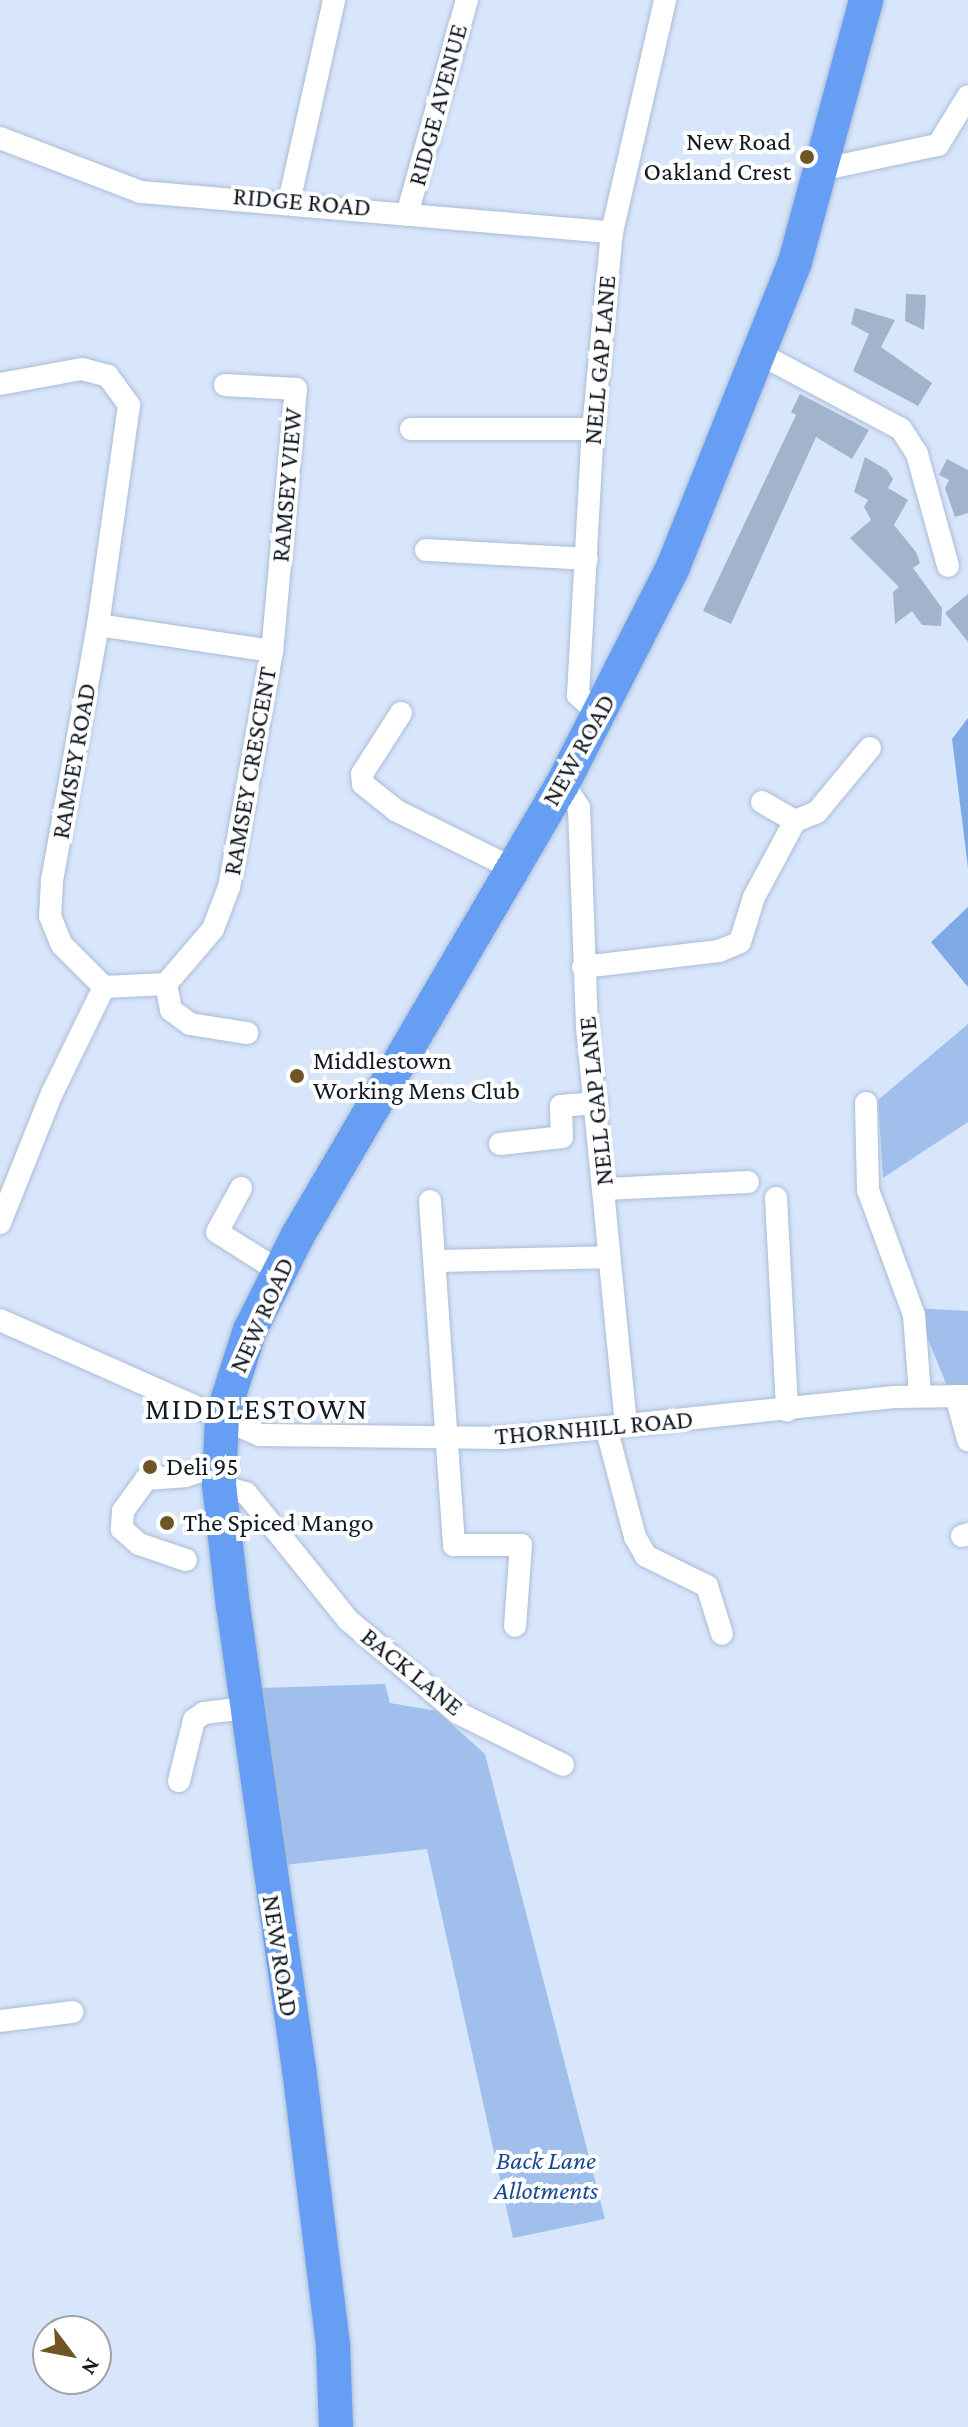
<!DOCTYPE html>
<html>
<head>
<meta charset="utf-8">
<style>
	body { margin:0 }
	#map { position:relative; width:968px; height:2427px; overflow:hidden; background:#d7e6fb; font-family:"Crimson Pro",serif }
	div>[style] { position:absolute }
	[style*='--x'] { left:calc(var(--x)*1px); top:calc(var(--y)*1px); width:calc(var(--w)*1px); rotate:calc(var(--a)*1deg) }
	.green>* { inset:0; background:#a1bfec }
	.forest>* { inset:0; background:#7ea8e6 }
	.building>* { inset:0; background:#a2b3cc }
	.roads { filter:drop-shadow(0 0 2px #abbcd6) drop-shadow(0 0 2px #abbcd6) }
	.minor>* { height:22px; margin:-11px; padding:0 11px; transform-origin:11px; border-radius:11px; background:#fff }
	.highway>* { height:34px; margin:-17px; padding:0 17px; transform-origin:17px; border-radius:17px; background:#659ef3 }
	.dots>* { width:22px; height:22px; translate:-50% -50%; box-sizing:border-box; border:4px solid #fff; border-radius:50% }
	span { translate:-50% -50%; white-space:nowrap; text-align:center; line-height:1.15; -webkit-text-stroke:8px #fff; paint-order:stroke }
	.street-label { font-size:26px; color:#121922 }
	.poi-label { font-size:26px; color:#121922 }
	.right { translate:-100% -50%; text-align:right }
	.left { translate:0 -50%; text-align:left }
	.park-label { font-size:26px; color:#174a93; font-style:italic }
	.quarter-label { font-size:30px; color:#121922; letter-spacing:2px }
	.north { position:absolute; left:32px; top:2315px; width:80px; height:80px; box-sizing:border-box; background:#fff; border:2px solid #a0a3a7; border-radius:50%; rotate:122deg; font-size:22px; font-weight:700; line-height:32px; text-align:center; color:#121922 }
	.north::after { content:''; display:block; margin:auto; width:28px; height:36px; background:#6f5426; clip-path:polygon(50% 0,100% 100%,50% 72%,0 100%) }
</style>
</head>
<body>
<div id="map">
	<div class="green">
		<i style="clip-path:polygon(968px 1024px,968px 1122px,883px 1178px,878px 1100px)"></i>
		<i style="clip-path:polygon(915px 1308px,968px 1311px,968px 1390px,948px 1388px)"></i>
		<i style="clip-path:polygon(385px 1684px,390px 1703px,437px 1711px,485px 1754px,605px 2219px,513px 2238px,427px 1849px,284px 1865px,261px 1688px)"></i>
	</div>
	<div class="forest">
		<i style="clip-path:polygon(968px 718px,968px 868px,952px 739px)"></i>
		<i style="clip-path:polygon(968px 907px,968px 987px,931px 942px)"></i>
	</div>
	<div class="building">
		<i style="clip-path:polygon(906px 294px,926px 295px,924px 330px,905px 321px)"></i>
		<i style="clip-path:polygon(855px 308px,895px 320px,881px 347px,932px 383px,918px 406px,853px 371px,869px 334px,851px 324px)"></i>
		<i style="clip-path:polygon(800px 394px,869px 430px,852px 459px,816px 437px,731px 624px,703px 611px,796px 415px,791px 412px)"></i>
		<i style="clip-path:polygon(865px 457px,887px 470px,893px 479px,888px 488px,908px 500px,894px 525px,916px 552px,920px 563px,913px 568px,942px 608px,941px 626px,922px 625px,912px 611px,895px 624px,893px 592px,899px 587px,850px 538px,871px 520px,864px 507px,868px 500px,854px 492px)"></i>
		<i style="clip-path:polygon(947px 459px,968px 470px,968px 513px,955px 517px,945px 488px,949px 480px,939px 475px)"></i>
		<i style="clip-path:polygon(968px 594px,968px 642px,945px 613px)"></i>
	</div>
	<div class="roads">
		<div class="minor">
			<i style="--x:0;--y:138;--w:151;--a:21"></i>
			<i style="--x:141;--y:192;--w:473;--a:4.9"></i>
			<i style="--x:820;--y:170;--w:121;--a:-12"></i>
			<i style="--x:938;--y:145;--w:57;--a:-58.5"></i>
			<i style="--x:289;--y:202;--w:207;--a:-77.4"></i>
			<i style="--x:408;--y:211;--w:219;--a:-74.4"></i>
			<i style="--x:762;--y:355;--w:157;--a:28"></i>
			<i style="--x:901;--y:429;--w:30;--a:57"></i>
			<i style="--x:917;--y:454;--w:116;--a:74.5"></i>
			<i style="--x:0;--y:384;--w:83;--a:-10.4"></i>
			<i style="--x:82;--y:369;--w:27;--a:15"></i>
			<i style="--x:108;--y:376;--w:36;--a:54"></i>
			<i style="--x:129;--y:405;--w:222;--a:98"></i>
			<i style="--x:98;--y:625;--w:259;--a:100.2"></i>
			<i style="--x:52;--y:880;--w:36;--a:93"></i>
			<i style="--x:50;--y:916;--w:31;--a:68"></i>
			<i style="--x:62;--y:945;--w:59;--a:45"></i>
			<i style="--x:104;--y:987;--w:118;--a:116.1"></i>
			<i style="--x:52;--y:1093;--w:140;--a:111.8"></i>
			<i style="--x:225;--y:385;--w:71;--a:3.2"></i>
			<i style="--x:296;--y:389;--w:263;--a:95.2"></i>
			<i style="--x:411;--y:429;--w:182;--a:0"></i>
			<i style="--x:426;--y:550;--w:161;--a:3.2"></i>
			<i style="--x:98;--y:625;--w:176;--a:8.5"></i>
			<i style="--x:272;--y:651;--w:240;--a:100.3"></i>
			<i style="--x:229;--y:887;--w:45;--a:110.9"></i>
			<i style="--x:213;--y:929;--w:72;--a:130.5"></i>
			<i style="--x:166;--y:984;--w:62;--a:177.2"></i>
			<i style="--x:401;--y:713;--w:72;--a:122.6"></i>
			<i style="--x:362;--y:774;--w:10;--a:84"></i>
			<i style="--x:363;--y:784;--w:43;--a:38.5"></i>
			<i style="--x:397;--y:811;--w:128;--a:26.4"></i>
			<i style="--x:600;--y:715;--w:30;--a:-138"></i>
			<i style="--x:578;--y:695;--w:266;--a:-86.8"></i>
			<i style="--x:593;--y:429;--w:198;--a:-84.5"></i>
			<i style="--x:612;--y:232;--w:238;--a:-77.1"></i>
			<i style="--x:563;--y:783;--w:30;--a:57"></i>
			<i style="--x:579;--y:808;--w:219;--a:87.9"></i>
			<i style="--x:587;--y:1027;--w:399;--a:84.4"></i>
			<i style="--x:762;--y:802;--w:38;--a:30"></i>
			<i style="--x:583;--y:967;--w:137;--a:-6.7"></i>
			<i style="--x:719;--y:951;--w:23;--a:-23"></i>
			<i style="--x:740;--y:942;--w:47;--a:-72.7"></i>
			<i style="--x:754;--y:897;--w:86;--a:-61.7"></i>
			<i style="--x:795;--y:821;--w:24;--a:-22"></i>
			<i style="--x:817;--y:812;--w:83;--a:-50.4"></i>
			<i style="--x:166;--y:984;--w:26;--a:79"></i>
			<i style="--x:171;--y:1010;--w:24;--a:36"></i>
			<i style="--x:190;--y:1024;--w:58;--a:9"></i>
			<i style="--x:866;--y:1103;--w:87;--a:88.7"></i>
			<i style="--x:868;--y:1190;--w:133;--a:69.8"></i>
			<i style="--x:914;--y:1315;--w:80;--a:85.7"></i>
			<i style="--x:500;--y:1144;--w:62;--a:-6.4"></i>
			<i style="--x:562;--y:1137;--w:31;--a:-92"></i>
			<i style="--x:561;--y:1106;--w:36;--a:-5"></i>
			<i style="--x:241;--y:1188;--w:50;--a:118.6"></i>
			<i style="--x:217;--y:1232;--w:73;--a:32.2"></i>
			<i style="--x:607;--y:1189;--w:141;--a:-2.8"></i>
			<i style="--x:776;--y:1198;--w:213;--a:87"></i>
			<i style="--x:430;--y:1201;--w:345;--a:86"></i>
			<i style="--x:454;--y:1545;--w:67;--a:0"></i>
			<i style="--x:521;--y:1545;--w:81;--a:94.2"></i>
			<i style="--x:438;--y:1261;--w:170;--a:-1.3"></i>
			<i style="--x:0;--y:1320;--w:284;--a:23.9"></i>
			<i style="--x:260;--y:1435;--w:244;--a:0.7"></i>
			<i style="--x:504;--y:1438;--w:395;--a:-6"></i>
			<i style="--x:897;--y:1397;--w:71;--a:-0.8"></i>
			<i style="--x:956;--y:1396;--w:46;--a:74.7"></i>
			<i style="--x:606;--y:1427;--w:114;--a:75.2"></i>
			<i style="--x:635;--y:1537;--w:22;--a:60"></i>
			<i style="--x:646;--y:1556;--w:68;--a:26.2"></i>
			<i style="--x:707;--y:1586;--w:50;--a:72.6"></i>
			<i style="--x:219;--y:1485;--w:28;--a:17"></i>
			<i style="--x:246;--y:1493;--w:163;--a:51.2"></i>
			<i style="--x:348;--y:1620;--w:144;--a:40.2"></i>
			<i style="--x:458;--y:1713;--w:117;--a:26.3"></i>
			<i style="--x:962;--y:1536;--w:6;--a:-18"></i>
			<i style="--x:186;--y:1560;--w:50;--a:-161.2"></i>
			<i style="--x:139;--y:1544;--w:23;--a:-139"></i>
			<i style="--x:122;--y:1529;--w:18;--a:-87"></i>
			<i style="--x:123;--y:1511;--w:39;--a:-54"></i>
			<i style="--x:146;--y:1479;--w:39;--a:-4"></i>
			<i style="--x:185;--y:1476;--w:35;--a:-18"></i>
			<i style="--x:179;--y:1781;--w:63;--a:-76.2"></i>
			<i style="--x:194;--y:1720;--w:12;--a:-35"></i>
			<i style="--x:204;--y:1713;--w:42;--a:-6.8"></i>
			<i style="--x:0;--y:2021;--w:73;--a:-7.1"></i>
		</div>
		<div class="highway">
			<i style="--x:336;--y:2427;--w:82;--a:-92.1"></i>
			<i style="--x:333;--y:2345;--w:278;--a:-97"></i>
			<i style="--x:299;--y:2069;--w:467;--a:-98.1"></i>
			<i style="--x:233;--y:1607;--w:123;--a:-96.5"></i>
			<i style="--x:219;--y:1485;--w:68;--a:-87.5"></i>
			<i style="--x:222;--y:1417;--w:91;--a:-72.2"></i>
			<i style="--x:250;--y:1330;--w:106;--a:-63.2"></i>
			<i style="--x:298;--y:1235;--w:524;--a:-59.62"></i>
			<i style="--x:563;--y:783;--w:242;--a:-63"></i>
			<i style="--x:673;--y:567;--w:328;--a:-68.2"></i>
			<i style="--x:795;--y:262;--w:271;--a:-74.8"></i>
		</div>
	</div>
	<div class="dots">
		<i style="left:807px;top:157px;background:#6f5426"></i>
		<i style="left:297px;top:1076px;background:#6f5426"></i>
		<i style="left:150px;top:1467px;background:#6f5426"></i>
		<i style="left:167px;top:1523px;background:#6f5426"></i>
	</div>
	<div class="street-label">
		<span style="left:438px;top:105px;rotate:-75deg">RIDGE AVENUE</span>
		<span style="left:302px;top:202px;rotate:5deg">RIDGE ROAD</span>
		<span style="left:600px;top:360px;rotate:-85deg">NELL GAP LANE</span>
		<span style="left:287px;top:485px;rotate:-85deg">RAMSEY VIEW</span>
		<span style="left:579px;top:750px;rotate:-61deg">NEW ROAD</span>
		<span style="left:74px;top:761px;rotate:-80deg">RAMSEY ROAD</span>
		<span style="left:250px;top:771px;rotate:-80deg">RAMSEY CRESCENT</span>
		<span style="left:596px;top:1101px;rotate:-96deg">NELL GAP LANE</span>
		<span style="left:262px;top:1315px;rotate:-66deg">NEW ROAD</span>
		<span style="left:594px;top:1428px;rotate:-5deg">THORNHILL ROAD</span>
		<span style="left:412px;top:1672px;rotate:39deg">BACK LANE</span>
		<span style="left:280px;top:1956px;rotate:81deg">NEW ROAD</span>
	</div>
	<div class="poi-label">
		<span class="right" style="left:791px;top:157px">New Road<br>Oakland Crest</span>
		<span class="left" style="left:313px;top:1076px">Middlestown<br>Working Mens Club</span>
		<span class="left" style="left:166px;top:1467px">Deli 95</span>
		<span class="left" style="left:183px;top:1523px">The Spiced Mango</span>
	</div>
	<div class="park-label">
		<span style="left:546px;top:2176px">Back Lane<br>Allotments</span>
	</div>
	<div class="quarter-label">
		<span style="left:257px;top:1409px">MIDDLESTOWN</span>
	</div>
	<div class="north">N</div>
</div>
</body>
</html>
